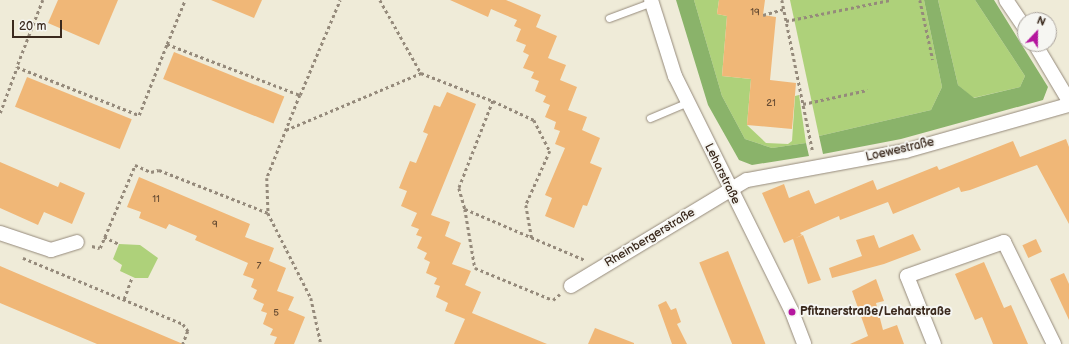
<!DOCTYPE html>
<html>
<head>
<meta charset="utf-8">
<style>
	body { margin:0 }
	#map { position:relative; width:1069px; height:344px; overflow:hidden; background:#efebd8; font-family:"Balsamiq Sans",sans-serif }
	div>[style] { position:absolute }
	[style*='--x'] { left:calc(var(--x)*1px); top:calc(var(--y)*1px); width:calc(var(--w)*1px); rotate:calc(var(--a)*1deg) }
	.green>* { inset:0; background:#aed17a }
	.forest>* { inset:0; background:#8ab36a }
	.building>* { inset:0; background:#f0b777; transform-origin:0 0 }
	.path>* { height:2.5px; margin-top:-1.25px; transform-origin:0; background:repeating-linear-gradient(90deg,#958a7b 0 3px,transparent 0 6px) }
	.roads { filter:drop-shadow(0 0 1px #958a7b) drop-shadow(0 0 1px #958a7b) }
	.service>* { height:7px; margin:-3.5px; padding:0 3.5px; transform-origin:3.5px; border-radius:3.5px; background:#fff }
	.minor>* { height:14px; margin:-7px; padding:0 7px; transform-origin:7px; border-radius:7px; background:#fff }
	.dots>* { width:11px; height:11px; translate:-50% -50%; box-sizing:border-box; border:2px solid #f6f6f2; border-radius:50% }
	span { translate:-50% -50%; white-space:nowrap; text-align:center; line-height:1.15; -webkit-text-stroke:4px #f6f6f2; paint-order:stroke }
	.number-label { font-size:10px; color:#684d34 }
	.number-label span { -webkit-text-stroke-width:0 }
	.street-label { font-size:12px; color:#3b2a1e }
	.poi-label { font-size:12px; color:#3b2a1e; font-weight:700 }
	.left { translate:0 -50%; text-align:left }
	.north { position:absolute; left:1017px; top:12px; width:40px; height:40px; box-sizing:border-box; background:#f6f6f2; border:1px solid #aba49d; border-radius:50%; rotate:22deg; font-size:11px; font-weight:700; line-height:16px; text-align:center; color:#3b2a1e }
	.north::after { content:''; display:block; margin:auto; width:14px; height:18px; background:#b5179e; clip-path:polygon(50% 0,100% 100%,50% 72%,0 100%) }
	.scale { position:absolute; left:12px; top:20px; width:50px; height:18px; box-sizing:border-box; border:2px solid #3b2a1e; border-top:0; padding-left:5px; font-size:12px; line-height:14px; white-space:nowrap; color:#3b2a1e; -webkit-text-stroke:3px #f6f6f2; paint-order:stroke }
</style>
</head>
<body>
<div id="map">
	<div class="green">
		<i style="clip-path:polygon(694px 0,719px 0,717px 14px,727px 16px,722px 76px,751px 79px,747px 125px,766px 143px,788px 144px,792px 141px,795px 96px,799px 95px,806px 143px,772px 148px,745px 139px,722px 96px)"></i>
		<i style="clip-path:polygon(790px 0,924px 0,942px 87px,931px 110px,819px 136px)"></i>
		<i style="clip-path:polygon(938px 0,975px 0,1025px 76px,1020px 87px,973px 98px,958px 85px)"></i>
		<i style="clip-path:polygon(119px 244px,140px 245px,158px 258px,148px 278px,135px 278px,120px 271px,122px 265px,113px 259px)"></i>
	</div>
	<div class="forest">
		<i style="clip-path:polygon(676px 0,694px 0,722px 96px,745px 139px,772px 148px,806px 143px,809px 156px,752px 165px,739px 160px,708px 105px)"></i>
		<i style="clip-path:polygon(924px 0,938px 0,958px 85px,974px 98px,1020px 87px,1025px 76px,975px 0,994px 0,1048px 87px,1043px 100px,901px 139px,823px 154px,819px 136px,931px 110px,942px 87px)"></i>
	</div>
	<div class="building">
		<i style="clip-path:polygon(58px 0,118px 0,99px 45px,48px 23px)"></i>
		<i style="clip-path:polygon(211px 0,262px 0,254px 18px)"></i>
		<i style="clip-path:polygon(450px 0,506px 0,541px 15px,536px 27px,557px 36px,548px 58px,566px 65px,560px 80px,577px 87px,568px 110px,587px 117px,582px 130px,600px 138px,590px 163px,602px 168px,587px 206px,583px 205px,574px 228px,545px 216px,552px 198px,545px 195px,565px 148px,555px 144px,560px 131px,554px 129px,556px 122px,545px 117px,550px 105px,543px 102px,546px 96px,535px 91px,539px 81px,531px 78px,534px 72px,523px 68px,529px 55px,523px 52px,526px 45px,516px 41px,521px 29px,514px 26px,517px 20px,491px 9px,488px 17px)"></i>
		<i style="clip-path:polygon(719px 0,765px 0,763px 15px,776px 17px,770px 80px,796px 83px,792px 129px,747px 125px,751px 79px,722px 76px,727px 16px,717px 14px)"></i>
		<i style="left:174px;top:52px;width:119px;height:29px;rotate:22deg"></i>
		<i style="left:27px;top:77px;width:113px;height:32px;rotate:22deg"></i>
		<i style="clip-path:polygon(447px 92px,476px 104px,431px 215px,450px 222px,445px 236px,461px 243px,452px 264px,471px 271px,465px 285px,481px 292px,472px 313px,547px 344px,454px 344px,465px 319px,445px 311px,448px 303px,436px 297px,440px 286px,434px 284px,437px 278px,426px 273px,430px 262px,424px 259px,427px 253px,417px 248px,422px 237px,416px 235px,419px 229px,411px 226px,417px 213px,401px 206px,407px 191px,399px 188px,410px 161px,416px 163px,428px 134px,423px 132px,434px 105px,440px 107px)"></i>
		<i style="clip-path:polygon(1066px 139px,1069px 147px,1069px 224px,1037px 165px,970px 190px,961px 192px,959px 187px,893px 214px,888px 202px,840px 220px,839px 216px,800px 233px,802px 235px,796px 238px,803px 235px,821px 280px,808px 284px,793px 239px,784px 243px,762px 193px,784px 184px,789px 198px,809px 190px,815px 204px,873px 180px,877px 190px,937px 166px,939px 170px,1013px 141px,1020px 157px)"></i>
		<i style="clip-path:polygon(0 162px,58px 187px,60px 182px,85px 193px,72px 224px,44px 212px,38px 225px,0 208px)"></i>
		<i style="clip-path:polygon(139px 177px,250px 224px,245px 237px,274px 248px,269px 261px,286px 268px,277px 291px,294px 297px,288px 310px,305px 317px,294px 344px,274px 344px,277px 337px,270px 335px,273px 329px,263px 324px,267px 313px,261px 311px,264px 304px,253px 299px,257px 290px,251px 287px,254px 279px,243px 275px,248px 263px,195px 240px,197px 236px,169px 224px,166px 229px,139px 218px,141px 212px,127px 207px)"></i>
		<i style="clip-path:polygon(913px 234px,921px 250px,884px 264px,832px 278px,829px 268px,862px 256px,856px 240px,874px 235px,879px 248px)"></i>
		<i style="left:1036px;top:239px;width:14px;height:15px;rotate:65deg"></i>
		<i style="left:728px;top:251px;width:100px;height:31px;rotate:68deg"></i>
		<i style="clip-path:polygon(984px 262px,1004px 308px,1011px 305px,1028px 344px,993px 344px,982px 317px,975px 320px,955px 274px)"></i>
		<i style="clip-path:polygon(0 266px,98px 308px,183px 344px,97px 344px,0 303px)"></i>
		<i style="clip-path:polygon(1064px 273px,1069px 284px,1069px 320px,1050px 279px)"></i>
		<i style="clip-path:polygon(876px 279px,884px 301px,876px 303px,883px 330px,897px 325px,904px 344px,850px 344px,868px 336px,852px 291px)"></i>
		<i style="clip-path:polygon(666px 301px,671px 310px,676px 308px,681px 322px,677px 324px,687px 344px,672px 344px,658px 305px)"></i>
		<i style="clip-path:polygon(595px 328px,634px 343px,634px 344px,588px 344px)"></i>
	</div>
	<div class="path">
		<i style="--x:43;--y:0;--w:72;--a:111.2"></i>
		<i style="--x:17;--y:67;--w:131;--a:21.5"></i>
		<i style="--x:139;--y:115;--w:76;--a:-68.5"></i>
		<i style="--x:167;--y:44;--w:142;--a:21"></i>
		<i style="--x:300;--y:95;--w:89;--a:111.7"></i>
		<i style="--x:267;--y:178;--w:35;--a:88"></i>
		<i style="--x:380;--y:0;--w:84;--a:60.7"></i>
		<i style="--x:421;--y:73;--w:77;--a:21.3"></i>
		<i style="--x:493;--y:101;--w:93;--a:111.3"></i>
		<i style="--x:459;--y:188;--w:22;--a:74"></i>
		<i style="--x:465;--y:209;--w:130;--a:23"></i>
		<i style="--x:782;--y:0;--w:155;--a:78.5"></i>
		<i style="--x:920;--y:0;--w:61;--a:77.8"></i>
		<i style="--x:763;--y:15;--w:22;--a:-16"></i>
		<i style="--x:786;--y:21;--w:106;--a:-11.4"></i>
		<i style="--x:167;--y:44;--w:48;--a:-67.8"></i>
		<i style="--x:300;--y:95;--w:103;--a:-67.2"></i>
		<i style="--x:493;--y:101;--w:45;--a:24.9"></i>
		<i style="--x:534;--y:120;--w:35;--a:63"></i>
		<i style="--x:550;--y:151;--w:59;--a:114"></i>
		<i style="--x:526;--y:205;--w:34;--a:80"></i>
		<i style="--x:803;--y:104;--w:66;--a:-12.3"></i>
		<i style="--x:0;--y:113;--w:49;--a:-69.7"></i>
		<i style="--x:286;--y:130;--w:147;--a:-22.9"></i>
		<i style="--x:465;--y:209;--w:60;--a:80.4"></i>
		<i style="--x:475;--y:268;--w:84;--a:22.3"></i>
		<i style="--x:553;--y:300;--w:9;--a:-41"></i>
		<i style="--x:104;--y:237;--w:17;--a:25"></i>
		<i style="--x:92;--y:246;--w:8;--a:14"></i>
		<i style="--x:100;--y:248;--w:90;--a:-67.1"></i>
		<i style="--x:135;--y:165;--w:17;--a:24"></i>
		<i style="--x:151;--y:172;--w:8;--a:-14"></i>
		<i style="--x:159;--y:170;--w:117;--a:21.5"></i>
		<i style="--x:268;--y:213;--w:95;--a:63.2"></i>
		<i style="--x:311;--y:298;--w:47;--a:77.7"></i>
		<i style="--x:23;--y:258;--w:173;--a:22.4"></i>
		<i style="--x:183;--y:324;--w:9;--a:54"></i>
		<i style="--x:188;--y:331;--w:14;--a:111"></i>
		<i style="--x:124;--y:299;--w:23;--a:-70"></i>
	</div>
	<div class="roads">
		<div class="service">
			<i style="--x:609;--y:18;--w:46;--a:-20.4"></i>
			<i style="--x:650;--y:118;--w:41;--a:-22.8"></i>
		</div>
		<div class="minor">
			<i style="--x:651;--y:0;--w:80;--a:72.5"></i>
			<i style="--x:675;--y:76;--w:263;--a:63.6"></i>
			<i style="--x:792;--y:312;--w:34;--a:69"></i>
			<i style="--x:1006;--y:0;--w:34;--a:56"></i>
			<i style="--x:1035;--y:44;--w:66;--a:59.2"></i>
			<i style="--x:0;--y:233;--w:54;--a:18.4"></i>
			<i style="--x:51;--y:250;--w:27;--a:-17"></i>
			<i style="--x:571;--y:286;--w:205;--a:-31.1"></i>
			<i style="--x:747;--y:180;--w:161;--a:-10.4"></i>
			<i style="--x:905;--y:151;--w:170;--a:-15.7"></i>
			<i style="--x:934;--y:344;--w:73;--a:-111.7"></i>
			<i style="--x:907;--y:276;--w:103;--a:-19.3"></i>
			<i style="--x:1004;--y:242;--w:114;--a:63.9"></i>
		</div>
	</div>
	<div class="dots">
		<i style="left:792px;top:312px;background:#b5179e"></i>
	</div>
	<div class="number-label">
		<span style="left:755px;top:13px">19</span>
		<span style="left:771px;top:104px">21</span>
		<span style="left:156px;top:200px">11</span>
		<span style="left:215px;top:225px">9</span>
		<span style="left:259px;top:267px">7</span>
		<span style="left:276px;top:314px">5</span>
	</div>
	<div class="street-label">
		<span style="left:900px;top:150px;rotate:-13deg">Loewestraße</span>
		<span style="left:722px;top:174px;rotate:64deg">Leharstraße</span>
		<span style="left:650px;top:238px;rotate:-31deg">Rheinbergerstraße</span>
	</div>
	<div class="poi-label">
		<span class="left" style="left:800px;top:312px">Pfitznerstraße/Leharstraße</span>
	</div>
	<div class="north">N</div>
	<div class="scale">20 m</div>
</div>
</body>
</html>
